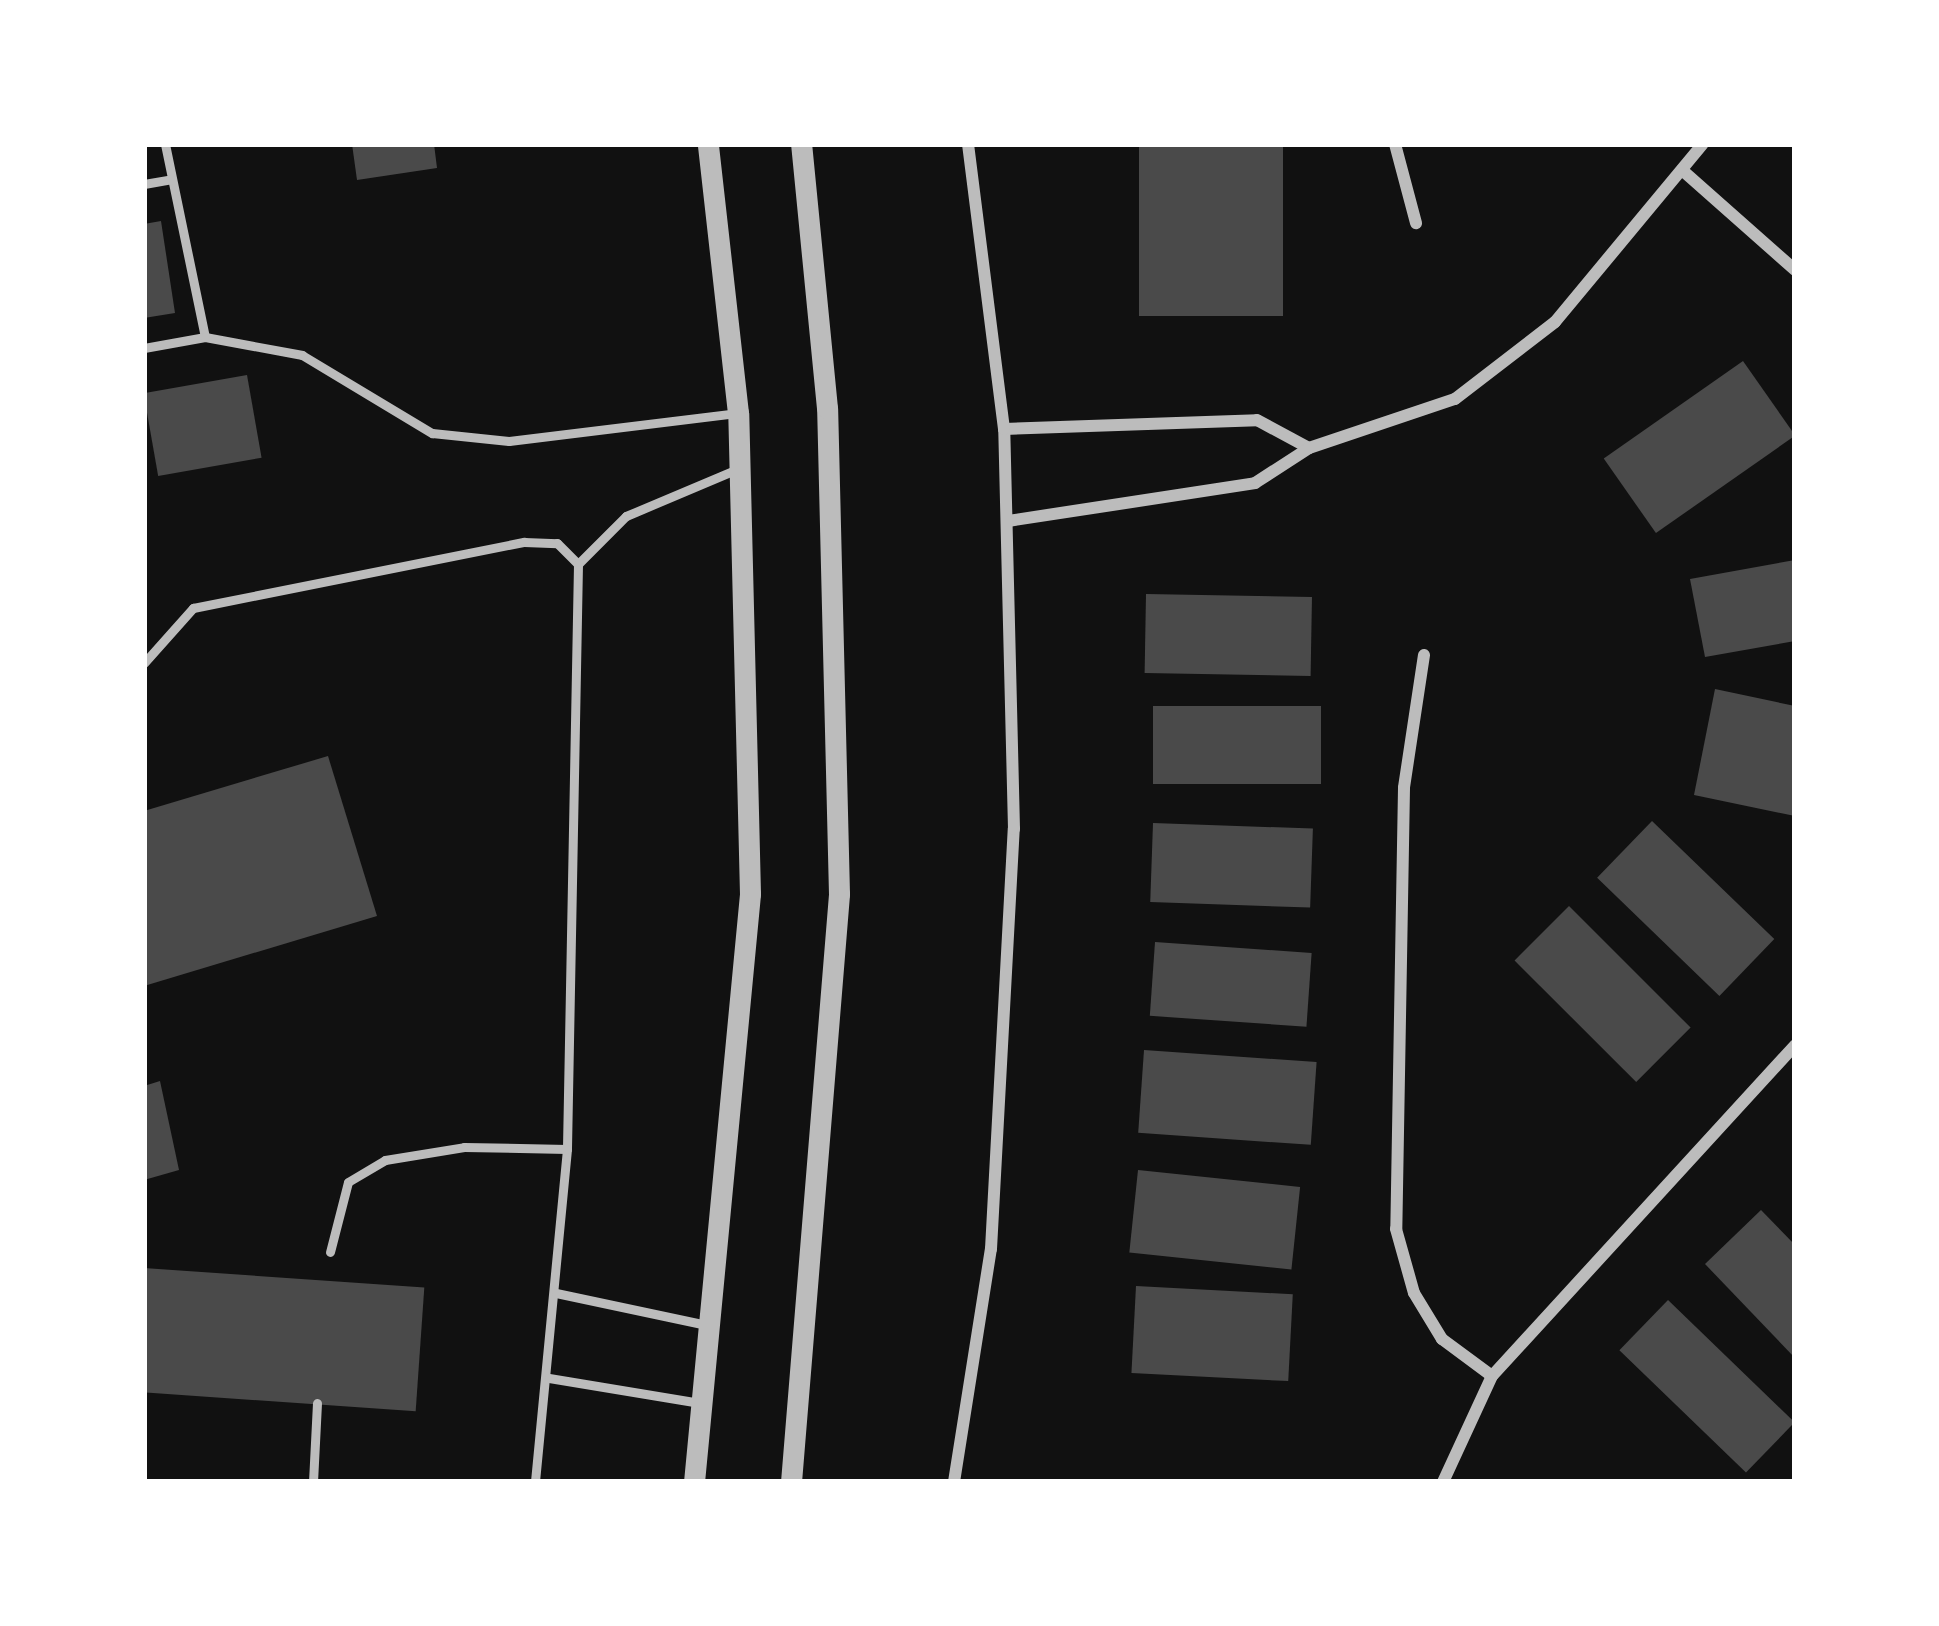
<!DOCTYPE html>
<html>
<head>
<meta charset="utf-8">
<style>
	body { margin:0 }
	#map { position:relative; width:1939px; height:1626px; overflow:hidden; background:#111; font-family:Roboto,sans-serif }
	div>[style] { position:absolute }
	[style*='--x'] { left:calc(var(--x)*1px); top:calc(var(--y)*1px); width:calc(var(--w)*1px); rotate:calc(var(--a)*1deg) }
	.building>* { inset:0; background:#4a4a4a; transform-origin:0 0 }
	.service>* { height:9px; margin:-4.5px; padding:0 4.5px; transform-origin:4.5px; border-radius:4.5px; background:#bcbcbc }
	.minor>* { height:12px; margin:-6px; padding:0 6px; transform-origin:6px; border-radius:6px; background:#bcbcbc }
	.tertiary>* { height:21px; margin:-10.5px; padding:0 10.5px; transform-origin:10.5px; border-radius:10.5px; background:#bcbcbc }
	span { translate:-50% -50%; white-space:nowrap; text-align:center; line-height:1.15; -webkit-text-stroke:10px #fff; paint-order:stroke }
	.frame { position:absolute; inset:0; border:147px solid #fff; pointer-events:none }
</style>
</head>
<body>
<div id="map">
	<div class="building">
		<i style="clip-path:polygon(352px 144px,434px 144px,437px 168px,357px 180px)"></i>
		<i style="left:1139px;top:144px;width:144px;height:172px"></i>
		<i style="clip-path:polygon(161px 221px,175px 313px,144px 318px,144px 224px)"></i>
		<i style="left:1743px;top:361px;width:91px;height:170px;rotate:55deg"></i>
		<i style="left:247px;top:375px;width:84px;height:105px;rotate:80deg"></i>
		<i style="clip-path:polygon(1795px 560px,1795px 641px,1705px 657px,1690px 579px)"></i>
		<i style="left:1146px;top:594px;width:166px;height:79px;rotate:1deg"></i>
		<i style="clip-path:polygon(1715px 689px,1795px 706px,1795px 816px,1694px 795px)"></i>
		<i style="left:1321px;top:706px;width:78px;height:168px;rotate:90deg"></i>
		<i style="clip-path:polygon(328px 756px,377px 916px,144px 986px,144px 811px)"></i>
		<i style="left:1652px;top:821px;width:170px;height:79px;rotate:44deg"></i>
		<i style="left:1153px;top:823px;width:160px;height:79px;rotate:2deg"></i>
		<i style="left:1569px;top:906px;width:172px;height:77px;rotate:45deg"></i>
		<i style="left:1155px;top:942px;width:157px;height:74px;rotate:4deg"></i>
		<i style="left:1144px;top:1050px;width:173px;height:83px;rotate:4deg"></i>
		<i style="clip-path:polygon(160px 1081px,179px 1170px,144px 1180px,144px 1086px)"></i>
		<i style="left:1138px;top:1170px;width:163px;height:83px;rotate:6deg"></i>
		<i style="clip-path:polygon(1761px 1210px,1795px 1245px,1795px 1358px,1705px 1264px)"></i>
		<i style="left:144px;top:1268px;width:281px;height:124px;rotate:4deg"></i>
		<i style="left:1136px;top:1286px;width:157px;height:87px;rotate:3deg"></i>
		<i style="left:1668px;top:1300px;width:176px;height:70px;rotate:44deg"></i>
	</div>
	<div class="service">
		<i style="--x:165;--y:144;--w:197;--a:78.3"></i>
		<i style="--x:144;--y:184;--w:27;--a:-10"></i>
		<i style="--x:144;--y:348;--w:62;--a:-10.2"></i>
		<i style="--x:205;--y:337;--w:99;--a:10.5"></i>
		<i style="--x:302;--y:355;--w:152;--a:31"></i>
		<i style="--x:432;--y:433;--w:77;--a:5.9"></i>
		<i style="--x:509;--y:441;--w:231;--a:-7"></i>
		<i style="--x:578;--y:564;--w:68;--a:-45"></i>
		<i style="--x:626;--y:516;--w:118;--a:-22.9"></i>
		<i style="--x:144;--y:663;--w:74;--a:-48.3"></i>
		<i style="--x:193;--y:608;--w:338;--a:-11.3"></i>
		<i style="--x:524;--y:542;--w:33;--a:2"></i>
		<i style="--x:557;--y:543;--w:30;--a:45"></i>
		<i style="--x:578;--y:564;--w:585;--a:91.08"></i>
		<i style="--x:567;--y:1149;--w:335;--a:95.5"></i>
		<i style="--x:330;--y:1252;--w:72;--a:-75.6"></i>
		<i style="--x:348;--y:1182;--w:43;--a:-30.7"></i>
		<i style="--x:385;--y:1160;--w:80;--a:-9.3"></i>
		<i style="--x:464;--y:1147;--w:103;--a:1.1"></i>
		<i style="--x:556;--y:1293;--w:154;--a:12"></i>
		<i style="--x:549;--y:1378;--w:153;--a:9.4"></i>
		<i style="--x:313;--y:1482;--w:79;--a:-87.1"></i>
	</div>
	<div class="minor">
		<i style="--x:1395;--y:144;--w:82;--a:75.1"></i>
		<i style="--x:1682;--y:170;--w:151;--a:41.5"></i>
		<i style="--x:1004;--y:429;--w:253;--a:-2"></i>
		<i style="--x:1257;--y:420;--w:59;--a:28.3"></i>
		<i style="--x:1008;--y:521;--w:250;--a:-8.7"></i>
		<i style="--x:1255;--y:483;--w:64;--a:-32.9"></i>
		<i style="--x:1309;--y:448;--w:154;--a:-18.6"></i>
		<i style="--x:1455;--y:399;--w:126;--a:-37.6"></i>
		<i style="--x:1555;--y:322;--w:231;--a:-50.3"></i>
		<i style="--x:1424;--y:655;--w:134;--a:98.6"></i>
		<i style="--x:1404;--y:788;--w:441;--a:91"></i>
		<i style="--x:1396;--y:1229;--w:66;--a:74.3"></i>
		<i style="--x:1414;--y:1293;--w:54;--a:58.7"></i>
		<i style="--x:1442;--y:1339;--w:62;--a:36.5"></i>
		<i style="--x:954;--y:1482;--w:236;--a:-81"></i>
		<i style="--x:991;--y:1249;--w:421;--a:-86.9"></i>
		<i style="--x:1014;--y:829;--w:400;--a:-91.4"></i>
		<i style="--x:1004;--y:429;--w:287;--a:-97.2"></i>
		<i style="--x:1443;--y:1482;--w:117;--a:-65.2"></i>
		<i style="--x:1492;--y:1376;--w:449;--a:-47.5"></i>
	</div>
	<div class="tertiary">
		<i style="--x:694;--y:1482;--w:591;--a:-84.56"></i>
		<i style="--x:750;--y:894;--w:481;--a:-91.4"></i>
		<i style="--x:738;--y:413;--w:271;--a:-96.4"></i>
		<i style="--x:791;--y:1482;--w:590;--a:-85.33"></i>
		<i style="--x:839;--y:894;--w:486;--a:-91.4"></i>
		<i style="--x:827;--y:408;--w:265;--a:-95.6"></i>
	</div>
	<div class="frame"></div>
</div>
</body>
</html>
